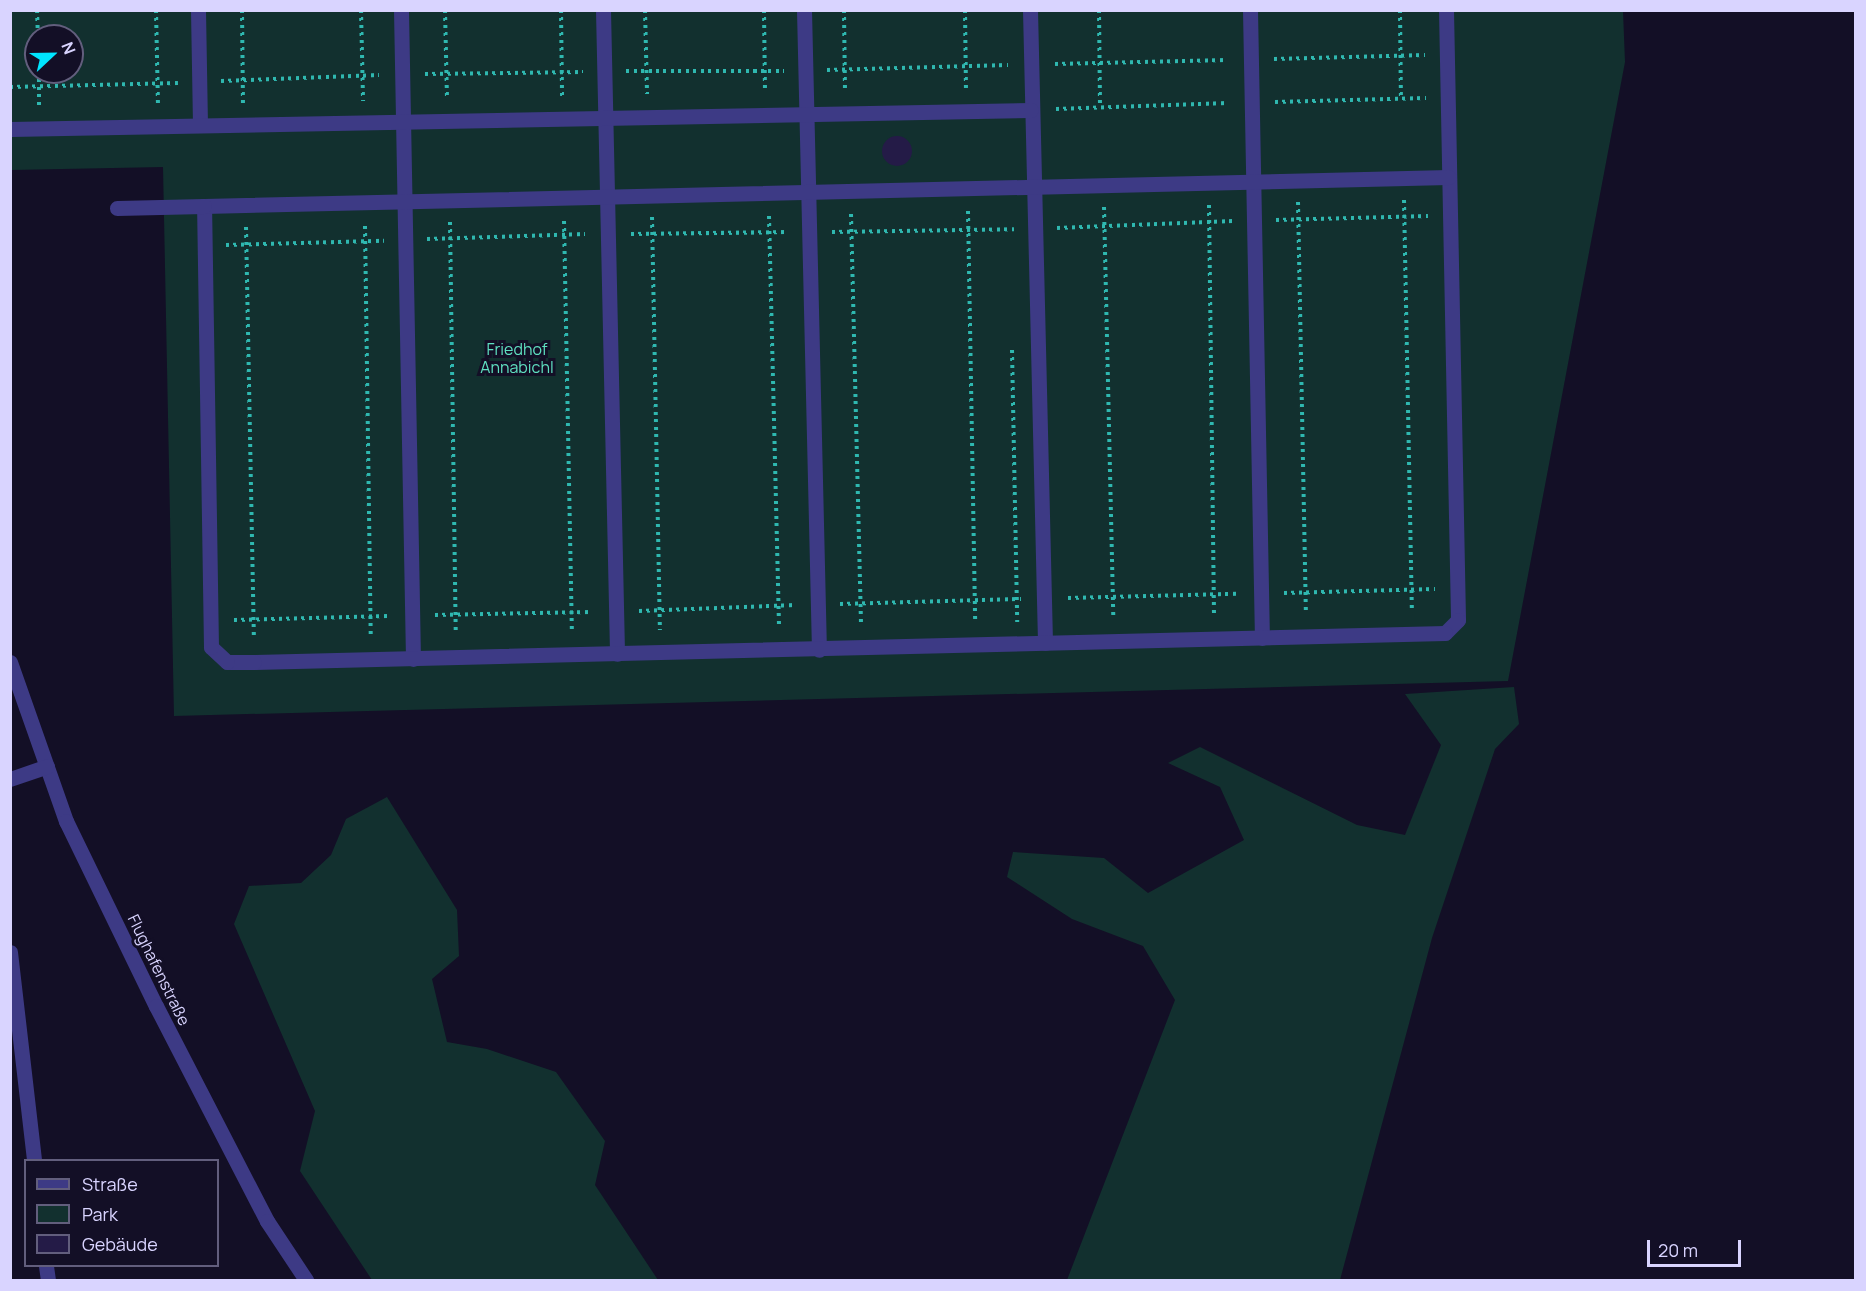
<!DOCTYPE html>
<html>
<head>
<meta charset="utf-8">
<style>
	body { margin:0 }
	#map { position:relative; width:1866px; height:1291px; overflow:hidden; background:#130f26; font-family:Manrope,sans-serif }
	div>[style] { position:absolute }
	[style*='--x'] { left:calc(var(--x)*1px); top:calc(var(--y)*1px); width:calc(var(--w)*1px); rotate:calc(var(--a)*1deg) }
	.green>* { inset:0; background:#12302f }
	.building>* { inset:0; background:#241b47 }
	.round { border-radius:50% }
	.path>* { height:4px; margin-top:-2px; transform-origin:0; background:repeating-linear-gradient(90deg,#2fb8b0 0 3px,transparent 0 7.5px) }
	.minor>* { height:15px; margin:-7.5px; padding:0 7.5px; transform-origin:7.5px; border-radius:7.5px; background:#3d3a85 }
	span { translate:-50% -50%; white-space:nowrap; text-align:center; line-height:1.15; -webkit-text-stroke:6px #130f26; paint-order:stroke }
	.park-label { font-size:16px; color:#5fe0c0 }
	.street-label { font-size:16px; color:#d9d4ff }
	.frame { position:absolute; inset:0; border:12px solid #d9d4ff; pointer-events:none }
	.legend { position:absolute; left:24px; top:1159px; width:195px; height:108px; box-sizing:border-box; background:#130f26; border:2px solid #625e7d; margin:0; padding:8px 10px; list-style:none; font-size:18px; color:#d9d4ff }
	.legend li { display:flex; align-items:center; gap:12px; height:30px }
	.legend b { width:30px; border:2px solid #625e7d }
	.north { position:absolute; left:24px; top:24px; width:60px; height:60px; box-sizing:border-box; background:#130f26; border:2px solid #625e7d; border-radius:50%; rotate:68deg; font-size:16px; font-weight:700; line-height:24px; text-align:center; color:#d9d4ff }
	.north::after { content:''; display:block; margin:auto; width:21px; height:27px; background:#00e5ff; clip-path:polygon(50% 0,100% 100%,50% 72%,0 100%) }
	.scale { position:absolute; left:1647px; top:1240px; width:94px; height:27px; box-sizing:border-box; border:3px solid #d9d4ff; border-top:0; padding-left:8px; font-size:18px; line-height:21px; white-space:nowrap; color:#d9d4ff; -webkit-text-stroke:4px #130f26; paint-order:stroke }
</style>
</head>
<body>
<div id="map">
	<div class="green">
		<i style="clip-path:polygon(evenodd,10px 11px,1623px 11px,1625px 62px,1508px 681px,174px 716px,163px 167px,11px 170px,10px 11px,36px 36px,72px 36px,72px 72px,36px 72px,36px 36px)"></i>
		<i style="clip-path:polygon(1514px 687px,1519px 724px,1495px 749px,1432px 938px,1340px 1280px,1067px 1280px,1175px 1000px,1143px 946px,1072px 919px,1007px 877px,1013px 852px,1104px 858px,1148px 893px,1244px 840px,1220px 787px,1168px 763px,1200px 747px,1357px 825px,1405px 835px,1441px 745px,1405px 694px)"></i>
		<i style="clip-path:polygon(387px 797px,457px 910px,459px 956px,432px 979px,447px 1042px,487px 1049px,556px 1072px,605px 1141px,595px 1185px,658px 1280px,372px 1280px,300px 1171px,315px 1111px,234px 924px,249px 886px,301px 883px,331px 855px,346px 819px)"></i>
	</div>
	<div class="building">
		<i class="round" style="left:882px;top:136px;width:30px;height:30px"></i>
	</div>
	<div class="path">
		<i style="--x:37;--y:10;--w:26;--a:88"></i>
		<i style="--x:156;--y:10;--w:94;--a:88.8"></i>
		<i style="--x:242;--y:10;--w:93;--a:89.4"></i>
		<i style="--x:361;--y:10;--w:91;--a:88.7"></i>
		<i style="--x:445;--y:10;--w:90;--a:88.7"></i>
		<i style="--x:561;--y:10;--w:87;--a:89.3"></i>
		<i style="--x:645;--y:10;--w:84;--a:88.6"></i>
		<i style="--x:764;--y:10;--w:82;--a:89.3"></i>
		<i style="--x:844;--y:10;--w:81;--a:89.3"></i>
		<i style="--x:965;--y:10;--w:79;--a:89.3"></i>
		<i style="--x:1099;--y:10;--w:97;--a:89.4"></i>
		<i style="--x:1400;--y:10;--w:89;--a:89.4"></i>
		<i style="--x:1274;--y:59;--w:151;--a:-1.5"></i>
		<i style="--x:1055;--y:64;--w:172;--a:-1.3"></i>
		<i style="--x:827;--y:70;--w:181;--a:-1.6"></i>
		<i style="--x:626;--y:71;--w:158;--a:0"></i>
		<i style="--x:39;--y:72;--w:35;--a:90"></i>
		<i style="--x:425;--y:74;--w:158;--a:-0.7"></i>
		<i style="--x:221;--y:81;--w:158;--a:-2.2"></i>
		<i style="--x:10;--y:87;--w:168;--a:-1.4"></i>
		<i style="--x:1275;--y:102;--w:151;--a:-1.5"></i>
		<i style="--x:1056;--y:109;--w:172;--a:-2"></i>
		<i style="--x:1404;--y:200;--w:412;--a:88.9"></i>
		<i style="--x:1298;--y:202;--w:412;--a:88.9"></i>
		<i style="--x:1209;--y:205;--w:412;--a:89.3"></i>
		<i style="--x:1104;--y:207;--w:412;--a:88.7"></i>
		<i style="--x:968;--y:211;--w:412;--a:89"></i>
		<i style="--x:851;--y:214;--w:410;--a:88.6"></i>
		<i style="--x:769;--y:216;--w:410;--a:88.6"></i>
		<i style="--x:652;--y:217;--w:413;--a:88.9"></i>
		<i style="--x:1276;--y:220;--w:152;--a:-1.5"></i>
		<i style="--x:564;--y:221;--w:410;--a:88.9"></i>
		<i style="--x:450;--y:222;--w:412;--a:89.2"></i>
		<i style="--x:365;--y:226;--w:409;--a:89.2"></i>
		<i style="--x:246;--y:227;--w:412;--a:88.9"></i>
		<i style="--x:1057;--y:228;--w:176;--a:-2.3"></i>
		<i style="--x:832;--y:232;--w:182;--a:-0.9"></i>
		<i style="--x:631;--y:234;--w:155;--a:-0.7"></i>
		<i style="--x:427;--y:239;--w:158;--a:-1.8"></i>
		<i style="--x:226;--y:245;--w:158;--a:-1.5"></i>
		<i style="--x:1012;--y:350;--w:272;--a:88.9"></i>
		<i style="--x:1284;--y:593;--w:151;--a:-1.5"></i>
		<i style="--x:1068;--y:598;--w:169;--a:-1.4"></i>
		<i style="--x:840;--y:604;--w:181;--a:-1.6"></i>
		<i style="--x:639;--y:611;--w:157;--a:-2.2"></i>
		<i style="--x:435;--y:615;--w:157;--a:-1.1"></i>
		<i style="--x:234;--y:620;--w:154;--a:-1.5"></i>
	</div>
	<div class="minor">
		<i style="--x:198;--y:10;--w:115;--a:89"></i>
		<i style="--x:401;--y:10;--w:649;--a:88.94"></i>
		<i style="--x:603;--y:10;--w:644;--a:88.75"></i>
		<i style="--x:804;--y:10;--w:640;--a:88.66"></i>
		<i style="--x:1030;--y:10;--w:633;--a:88.64"></i>
		<i style="--x:1250;--y:10;--w:628;--a:88.91"></i>
		<i style="--x:1446;--y:10;--w:610;--a:88.87"></i>
		<i style="--x:1458;--y:620;--w:18;--a:135"></i>
		<i style="--x:1445;--y:633;--w:1191;--a:178.61"></i>
		<i style="--x:254;--y:662;--w:27;--a:180"></i>
		<i style="--x:227;--y:662;--w:22;--a:-137"></i>
		<i style="--x:211;--y:647;--w:441;--a:-90.9"></i>
		<i style="--x:204;--y:206;--w:1245;--a:-1.33"></i>
		<i style="--x:10;--y:129;--w:1021;--a:-1.07"></i>
		<i style="--x:117;--y:208;--w:87;--a:-1.3"></i>
		<i style="--x:10;--y:662;--w:169;--a:70.6"></i>
		<i style="--x:66;--y:821;--w:206;--a:64.1"></i>
		<i style="--x:156;--y:1006;--w:242;--a:62.7"></i>
		<i style="--x:267;--y:1221;--w:71;--a:56.5"></i>
		<i style="--x:10;--y:779;--w:39;--a:-19"></i>
		<i style="--x:10;--y:952;--w:209;--a:83.4"></i>
		<i style="--x:46;--y:1266;--w:14;--a:82"></i>
	</div>
	<div class="park-label">
		<span style="left:517px;top:358px">Friedhof<br>Annabichl</span>
	</div>
	<div class="street-label">
		<span style="left:159px;top:970px;rotate:64deg">Flughafenstraße</span>
	</div>
	<div class="frame"></div>
	<ul class="legend">
	<li><b style="height:8px;background:#3d3a85"></b>Straße</li>
	<li><b style="height:16px;background:#12302f"></b>Park</li>
	<li><b style="height:16px;background:#241b47"></b>Gebäude</li>
	</ul>
	<div class="north">N</div>
	<div class="scale">20 m</div>
</div>
</body>
</html>
